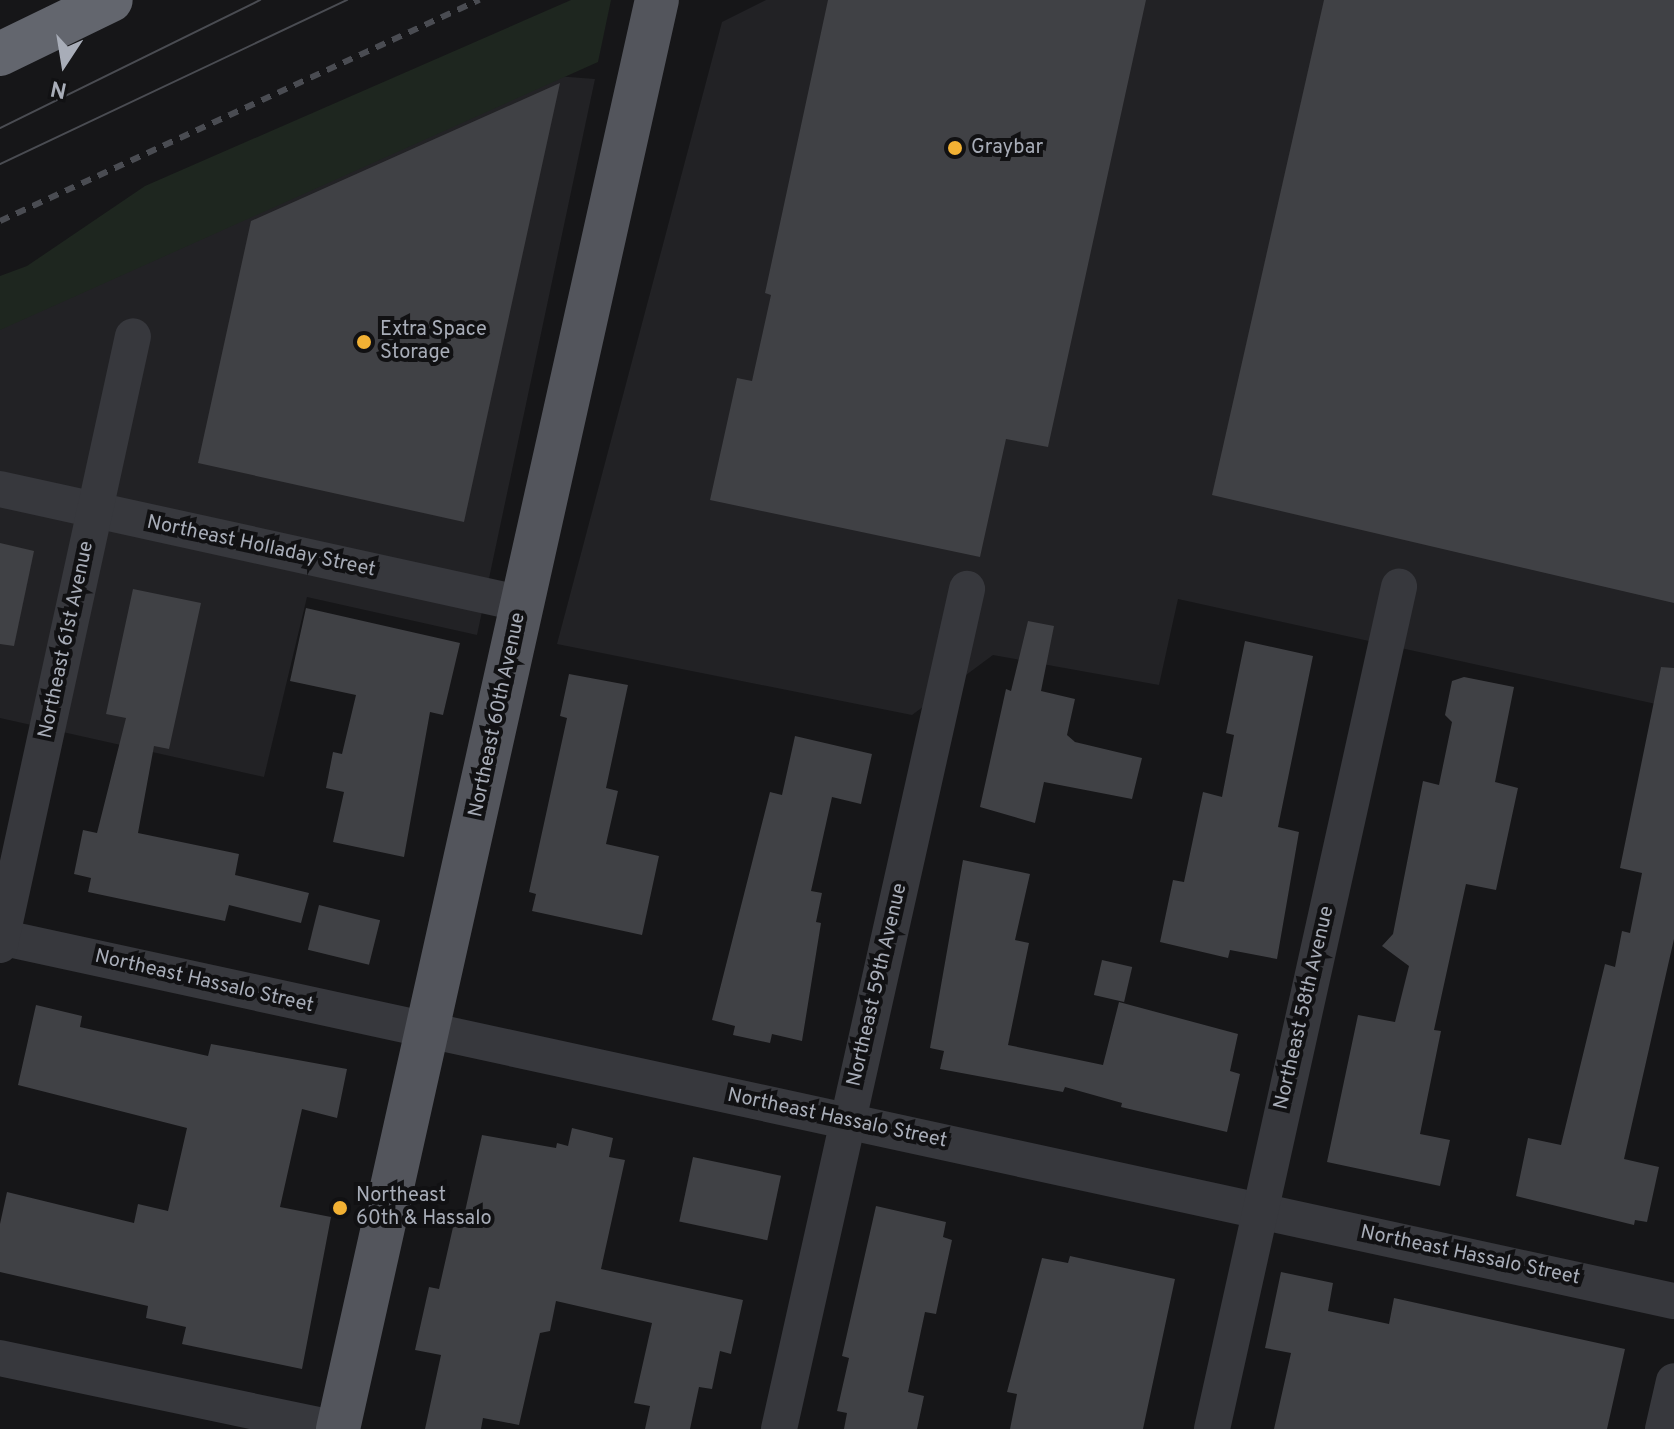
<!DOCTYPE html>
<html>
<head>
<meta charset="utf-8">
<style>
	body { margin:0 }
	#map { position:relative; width:1674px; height:1429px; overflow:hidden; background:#161618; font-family:Overpass,sans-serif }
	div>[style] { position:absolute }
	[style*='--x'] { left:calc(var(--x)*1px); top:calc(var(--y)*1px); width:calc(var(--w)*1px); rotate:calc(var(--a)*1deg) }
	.built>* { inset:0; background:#222225 }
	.green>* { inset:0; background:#1e261f }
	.building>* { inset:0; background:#404145; transform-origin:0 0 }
	.minor>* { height:36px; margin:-18px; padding:0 18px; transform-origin:18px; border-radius:18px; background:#37383d }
	.major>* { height:44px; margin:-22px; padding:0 22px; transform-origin:22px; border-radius:22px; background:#53555c }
	.highway>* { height:44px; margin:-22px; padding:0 22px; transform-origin:22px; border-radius:22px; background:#63666e }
	.tram>* { height:2px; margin:-1px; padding:0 1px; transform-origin:1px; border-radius:1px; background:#4a4c52 }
	.rail>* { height:6px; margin-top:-3px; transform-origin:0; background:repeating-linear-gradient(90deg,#4a4c52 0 10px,transparent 0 18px) }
	.dots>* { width:22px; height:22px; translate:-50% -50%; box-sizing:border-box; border:4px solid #111113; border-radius:50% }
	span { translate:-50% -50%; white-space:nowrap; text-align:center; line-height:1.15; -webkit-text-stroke:8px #111113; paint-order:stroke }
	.poi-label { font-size:20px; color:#a8adb8 }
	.left { translate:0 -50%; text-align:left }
	.street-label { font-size:20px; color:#a8adb8 }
	.north { position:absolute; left:24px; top:24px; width:80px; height:80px; -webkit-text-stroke:6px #111113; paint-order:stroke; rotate:192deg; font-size:22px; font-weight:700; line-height:32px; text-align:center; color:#a8adb8 }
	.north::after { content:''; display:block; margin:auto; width:28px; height:36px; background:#a8adb8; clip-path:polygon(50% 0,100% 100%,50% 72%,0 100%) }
</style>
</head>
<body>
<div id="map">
	<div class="built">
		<i style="clip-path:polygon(766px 0,1674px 0,1674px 708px,1178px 599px,1159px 685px,993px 655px,912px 715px,557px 644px,722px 22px)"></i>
		<i style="clip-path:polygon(543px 75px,595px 79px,477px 635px,307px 597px,264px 777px,0 718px,0 312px)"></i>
	</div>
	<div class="green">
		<i style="clip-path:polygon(571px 0,611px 0,598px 62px,0 330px,0 276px,27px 266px,145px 186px)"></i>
	</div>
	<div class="building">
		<i style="clip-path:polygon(828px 0,1146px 0,1048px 447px,1006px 439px,980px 557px,710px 500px,737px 378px,752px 381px,771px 295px,765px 293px)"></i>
		<i style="clip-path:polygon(1324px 0,1674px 0,1674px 603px,1212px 495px)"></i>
		<i style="clip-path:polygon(560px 83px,464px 522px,198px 463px,251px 221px)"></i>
		<i style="clip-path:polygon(0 543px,34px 551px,14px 646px,0 644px)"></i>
		<i style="clip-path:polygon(133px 589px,201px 603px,169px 749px,154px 746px,138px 833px,239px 854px,235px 875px,309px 893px,301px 923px,229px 905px,225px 921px,88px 892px,91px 878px,74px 874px,83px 830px,97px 833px,126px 718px,106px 714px)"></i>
		<i style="clip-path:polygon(306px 608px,460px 643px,443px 715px,430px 712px,404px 857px,333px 842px,344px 792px,326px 788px,333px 752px,342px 754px,356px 695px,290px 681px)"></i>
		<i style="clip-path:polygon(1028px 621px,1054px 626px,1041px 691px,1075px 699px,1067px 735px,1075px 742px,1142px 758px,1132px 799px,1044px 782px,1035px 823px,980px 807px,1006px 689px,1011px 691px)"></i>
		<i style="clip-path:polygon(1245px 641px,1313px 656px,1278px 827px,1299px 832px,1277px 959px,1230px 950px,1228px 958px,1160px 942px,1173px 880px,1184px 882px,1203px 792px,1222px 797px,1234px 735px,1226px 733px)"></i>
		<i style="clip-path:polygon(1661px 667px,1674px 668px,1674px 939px,1624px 1159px,1659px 1167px,1647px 1222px,1635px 1220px,1634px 1225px,1516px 1196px,1528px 1138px,1561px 1145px,1605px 964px,1615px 967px,1622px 931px,1630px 933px,1642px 873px,1620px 868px)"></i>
		<i style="clip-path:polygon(569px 674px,628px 685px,606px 788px,618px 791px,606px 844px,659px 856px,642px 935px,532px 911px,536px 894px,529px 892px,567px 718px,560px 716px)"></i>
		<i style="clip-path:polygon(1464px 677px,1514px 687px,1495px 782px,1518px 788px,1496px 890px,1466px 884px,1434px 1030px,1441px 1031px,1420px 1134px,1450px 1140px,1440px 1186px,1327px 1162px,1358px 1015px,1395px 1022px,1409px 966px,1382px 946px,1393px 934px,1423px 781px,1439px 785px,1452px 722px,1445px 715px,1452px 681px)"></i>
		<i style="clip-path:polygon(795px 736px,872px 754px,861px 804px,832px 797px,811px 891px,822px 893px,816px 922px,821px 923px,802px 1041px,772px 1034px,770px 1043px,733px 1035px,735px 1026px,712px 1020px,770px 792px,782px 795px)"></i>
		<i style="clip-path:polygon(963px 860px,1030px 874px,1015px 940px,1029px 943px,1008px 1045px,1103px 1065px,1119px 1002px,1238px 1034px,1230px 1071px,1240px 1074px,1227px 1132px,1121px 1107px,1122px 1103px,1065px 1087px,1063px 1092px,940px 1069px,944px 1051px,930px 1048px)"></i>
		<i style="left:319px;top:905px;width:63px;height:46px;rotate:14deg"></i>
		<i style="left:1102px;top:960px;width:31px;height:36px;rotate:13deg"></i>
		<i style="clip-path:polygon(36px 1005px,82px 1016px,80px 1027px,208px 1056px,211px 1044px,347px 1069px,337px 1118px,302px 1109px,280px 1207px,331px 1217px,302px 1369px,182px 1344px,186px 1327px,146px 1318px,148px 1306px,0 1272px,0 1224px,7px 1192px,134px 1223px,138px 1204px,168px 1211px,187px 1128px,18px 1085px)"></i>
		<i style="clip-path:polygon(572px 1128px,613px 1138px,609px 1157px,625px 1160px,601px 1269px,743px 1300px,731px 1354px,720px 1351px,712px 1389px,699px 1387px,690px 1429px,645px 1429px,650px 1406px,634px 1403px,652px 1323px,556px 1301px,550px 1331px,540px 1333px,519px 1425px,483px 1418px,481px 1429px,425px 1429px,441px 1355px,415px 1350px,429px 1287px,439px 1289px,456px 1214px,464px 1216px,482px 1135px,556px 1148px,557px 1143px,568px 1146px)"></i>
		<i style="left:693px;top:1157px;width:90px;height:66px;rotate:12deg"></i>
		<i style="clip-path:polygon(876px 1206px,946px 1222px,943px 1237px,952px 1240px,936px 1314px,925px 1312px,908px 1392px,924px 1396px,917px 1429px,844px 1429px,847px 1413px,837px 1411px,849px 1358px,842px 1356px)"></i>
		<i style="clip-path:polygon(1070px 1256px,1175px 1279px,1143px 1429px,1010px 1429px,1017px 1394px,1007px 1392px,1042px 1258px,1068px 1263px)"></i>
		<i style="clip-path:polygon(1281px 1272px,1333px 1283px,1328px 1311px,1389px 1324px,1394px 1298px,1625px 1349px,1607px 1429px,1274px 1429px,1291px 1353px,1265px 1348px)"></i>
	</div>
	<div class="minor">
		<i style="--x:0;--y:489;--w:535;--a:12.4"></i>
		<i style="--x:0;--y:937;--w:1713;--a:12.27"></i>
		<i style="--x:0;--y:945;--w:623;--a:-77.68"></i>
		<i style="--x:0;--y:1358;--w:343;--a:11.9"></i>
		<i style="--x:779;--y:1429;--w:861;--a:-77.38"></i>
		<i style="--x:1212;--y:1429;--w:863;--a:-77.48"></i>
		<i style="--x:1663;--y:1429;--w:49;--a:-77.1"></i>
	</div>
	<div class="major">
		<i style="--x:338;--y:1429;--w:1464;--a:-77.42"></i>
	</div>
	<div class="highway">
		<i style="--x:0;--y:54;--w:123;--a:-25.9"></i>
	</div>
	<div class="tram">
		<i style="--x:0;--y:128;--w:290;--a:-26.2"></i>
		<i style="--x:0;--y:164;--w:384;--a:-25.3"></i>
	</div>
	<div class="rail">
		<i style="--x:0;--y:221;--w:528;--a:-24.77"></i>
	</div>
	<div class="dots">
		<i style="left:955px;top:148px;background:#f2b134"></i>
		<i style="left:364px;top:342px;background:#f2b134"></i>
		<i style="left:340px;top:1208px;background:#f2b134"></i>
	</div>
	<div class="poi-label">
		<span class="left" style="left:971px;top:148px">Graybar</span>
		<span class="left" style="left:380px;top:342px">Extra Space<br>Storage</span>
		<span class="left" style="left:356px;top:1208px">Northeast<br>60th &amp; Hassalo</span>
	</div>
	<div class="street-label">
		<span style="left:261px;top:547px;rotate:12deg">Northeast Holladay Street</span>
		<span style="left:67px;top:640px;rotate:-78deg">Northeast 61st Avenue</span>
		<span style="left:498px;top:715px;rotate:-78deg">Northeast 60th Avenue</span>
		<span style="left:204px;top:982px;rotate:13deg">Northeast Hassalo Street</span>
		<span style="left:878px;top:985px;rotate:-77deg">Northeast 59th Avenue</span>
		<span style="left:1305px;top:1008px;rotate:-77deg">Northeast 58th Avenue</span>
		<span style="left:837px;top:1119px;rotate:12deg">Northeast Hassalo Street</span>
		<span style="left:1470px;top:1256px;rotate:12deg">Northeast Hassalo Street</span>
	</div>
	<div class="north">N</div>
</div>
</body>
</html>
